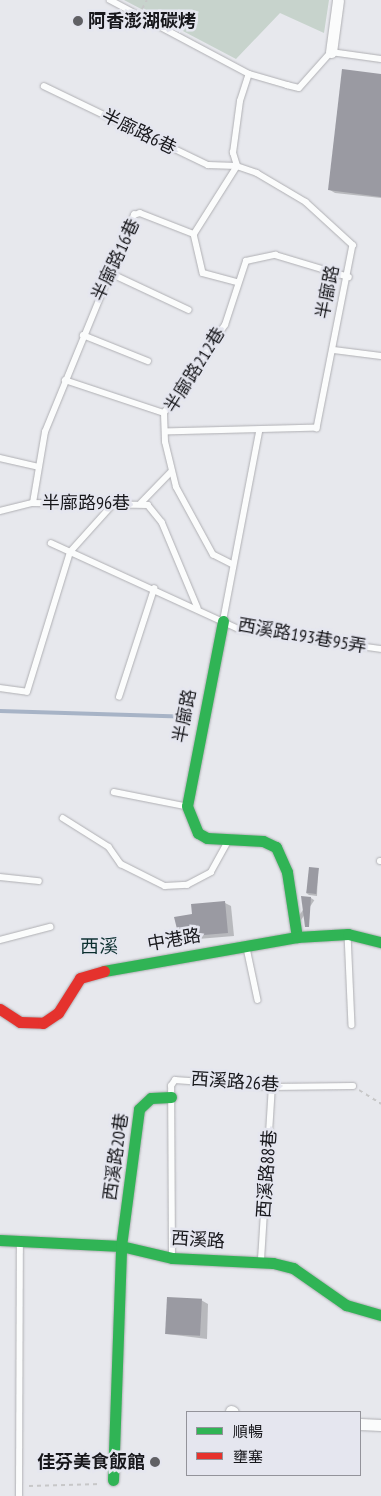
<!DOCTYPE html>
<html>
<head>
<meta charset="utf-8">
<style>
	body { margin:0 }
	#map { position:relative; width:381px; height:1496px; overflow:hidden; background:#e7e8ed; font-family:"PT Sans Narrow","Noto Sans TC",sans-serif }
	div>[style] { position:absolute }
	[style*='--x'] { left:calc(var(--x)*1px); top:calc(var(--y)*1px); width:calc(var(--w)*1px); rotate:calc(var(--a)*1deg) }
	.green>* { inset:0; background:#c7d3cc }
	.shadow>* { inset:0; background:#0003; transform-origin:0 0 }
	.stream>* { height:4px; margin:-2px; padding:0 2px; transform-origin:2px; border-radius:2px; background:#a7b3c6 }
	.building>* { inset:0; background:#9a9aa2; transform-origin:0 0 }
	.path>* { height:2px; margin-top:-1px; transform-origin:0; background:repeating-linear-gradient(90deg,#c7c7c8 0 4px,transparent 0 8px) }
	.roads { filter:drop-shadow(0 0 1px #afafb3) drop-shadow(0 0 1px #afafb3) }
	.lane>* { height:5.5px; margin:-2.75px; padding:0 2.75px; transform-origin:2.75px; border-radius:2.75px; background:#fbfcfc }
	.street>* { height:11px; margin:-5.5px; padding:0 5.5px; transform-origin:5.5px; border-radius:5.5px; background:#fbfcfc }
	.fast>* { height:11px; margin:-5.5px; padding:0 5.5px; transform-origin:5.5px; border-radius:5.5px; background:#30b455 }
	.jam>* { height:11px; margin:-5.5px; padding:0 5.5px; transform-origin:5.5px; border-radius:5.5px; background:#e5322d }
	.dots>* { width:14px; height:14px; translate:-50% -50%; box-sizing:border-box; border:2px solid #e5e6ef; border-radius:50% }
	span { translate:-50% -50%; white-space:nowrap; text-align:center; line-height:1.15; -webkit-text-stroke:5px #e5e6ef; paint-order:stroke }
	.poi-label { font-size:18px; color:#17171b; font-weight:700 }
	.left { translate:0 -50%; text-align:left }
	.right { translate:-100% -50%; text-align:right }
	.street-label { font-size:18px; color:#17171b }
	.neighbourhood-label { font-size:19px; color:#0b2f2f }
	.legend { position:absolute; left:186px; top:1411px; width:175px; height:65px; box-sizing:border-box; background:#e5e6ef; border:1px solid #93939a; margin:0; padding:6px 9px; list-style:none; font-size:15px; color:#17171b }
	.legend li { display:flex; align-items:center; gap:10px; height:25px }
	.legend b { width:25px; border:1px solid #93939a }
</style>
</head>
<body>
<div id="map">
	<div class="green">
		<i style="clip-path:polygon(124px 0,329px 0,324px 33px,280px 13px,236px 59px)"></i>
	</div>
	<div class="shadow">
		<i style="clip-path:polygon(381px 75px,381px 198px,335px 193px,330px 190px)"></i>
		<i style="clip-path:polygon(318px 870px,317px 896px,309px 895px,306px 893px)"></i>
		<i style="left:311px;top:898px;width:4px;height:28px;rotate:34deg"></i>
		<i style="clip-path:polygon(225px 903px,231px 906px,234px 936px,186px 940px,180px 936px,193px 915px)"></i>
		<i style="clip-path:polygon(201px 1300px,208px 1304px,207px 1339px,167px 1334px)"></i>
	</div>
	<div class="stream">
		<i style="--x:0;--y:711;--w:187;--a:1.8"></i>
	</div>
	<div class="building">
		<i style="clip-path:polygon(342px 69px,381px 74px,381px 197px,328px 190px)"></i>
		<i style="left:309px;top:867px;width:10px;height:26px;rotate:6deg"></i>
		<i style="clip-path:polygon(301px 896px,311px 897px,309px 927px,305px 927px)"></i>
		<i style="clip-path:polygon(225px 901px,228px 933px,179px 937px,174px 917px,192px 914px,191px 904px)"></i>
		<i style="left:167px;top:1297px;width:35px;height:37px;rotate:3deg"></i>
	</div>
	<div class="path">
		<i style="--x:142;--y:9;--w:10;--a:-61"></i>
		<i style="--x:359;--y:1090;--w:26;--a:32"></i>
		<i style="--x:29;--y:1486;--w:72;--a:-1.6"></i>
	</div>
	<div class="roads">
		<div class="lane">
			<i style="--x:110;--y:0;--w:157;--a:28"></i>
			<i style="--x:249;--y:74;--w:40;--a:16"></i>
			<i style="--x:287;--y:85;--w:12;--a:14"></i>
			<i style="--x:299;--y:88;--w:48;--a:-48.4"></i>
			<i style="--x:331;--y:52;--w:50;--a:8"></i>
			<i style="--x:44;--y:86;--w:182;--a:25.7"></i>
			<i style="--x:208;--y:165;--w:29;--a:2"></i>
			<i style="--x:237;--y:166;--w:21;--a:19"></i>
			<i style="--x:257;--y:173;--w:57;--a:30.6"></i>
			<i style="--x:306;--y:202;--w:64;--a:42.5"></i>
			<i style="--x:353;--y:245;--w:187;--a:101.1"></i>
			<i style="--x:317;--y:428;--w:151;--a:178.5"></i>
			<i style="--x:194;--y:234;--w:80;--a:-57.7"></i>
			<i style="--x:237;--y:166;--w:14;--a:-107"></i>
			<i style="--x:233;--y:153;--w:52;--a:-82.3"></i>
			<i style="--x:240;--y:101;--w:28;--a:-72"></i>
			<i style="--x:194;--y:234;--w:40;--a:77"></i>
			<i style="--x:203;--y:273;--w:35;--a:15"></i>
			<i style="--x:108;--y:272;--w:89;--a:25.1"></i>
			<i style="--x:83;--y:335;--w:70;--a:21.8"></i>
			<i style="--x:334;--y:350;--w:47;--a:7.3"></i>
			<i style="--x:65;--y:380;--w:104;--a:18.4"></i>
			<i style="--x:0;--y:458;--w:37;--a:13"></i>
			<i style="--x:33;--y:503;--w:72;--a:-80.4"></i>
			<i style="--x:45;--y:432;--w:235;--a:-67.7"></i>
			<i style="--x:134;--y:215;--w:6;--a:-18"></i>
			<i style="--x:140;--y:213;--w:58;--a:21.3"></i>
			<i style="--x:141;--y:503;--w:43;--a:-45.9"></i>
			<i style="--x:0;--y:511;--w:34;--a:-14"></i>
			<i style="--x:33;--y:503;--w:115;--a:1"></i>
			<i style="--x:148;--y:505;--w:22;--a:51"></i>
			<i style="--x:162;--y:522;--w:93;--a:67.3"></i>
			<i style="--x:51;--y:543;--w:207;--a:24.6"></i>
			<i style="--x:239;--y:629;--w:143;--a:8"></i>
			<i style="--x:233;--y:565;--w:22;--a:-153"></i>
			<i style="--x:213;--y:555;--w:77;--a:-118.6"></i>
			<i style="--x:176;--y:487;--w:46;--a:-103.7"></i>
			<i style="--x:165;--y:442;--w:29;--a:-92"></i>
			<i style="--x:164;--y:413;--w:107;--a:-55.3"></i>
			<i style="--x:225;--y:325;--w:67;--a:-71.8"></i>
			<i style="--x:246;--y:261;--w:30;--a:-12"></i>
			<i style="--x:275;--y:255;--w:77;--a:16.6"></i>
			<i style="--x:223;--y:621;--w:192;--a:-79.2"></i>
			<i style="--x:0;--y:688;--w:27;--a:8"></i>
			<i style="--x:27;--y:692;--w:146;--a:-72.9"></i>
			<i style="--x:70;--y:552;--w:67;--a:-48"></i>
			<i style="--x:119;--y:697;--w:114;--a:-72"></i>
			<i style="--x:114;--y:792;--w:72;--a:11.2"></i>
			<i style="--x:63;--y:818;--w:54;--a:32.2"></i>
			<i style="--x:109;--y:847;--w:21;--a:55"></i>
			<i style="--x:121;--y:864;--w:49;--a:26.6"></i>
			<i style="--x:165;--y:886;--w:22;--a:-3"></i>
			<i style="--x:187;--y:885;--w:27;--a:-28"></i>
			<i style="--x:211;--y:872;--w:37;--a:-61"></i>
			<i style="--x:380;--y:861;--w:1;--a:0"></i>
			<i style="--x:0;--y:877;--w:39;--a:6"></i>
			<i style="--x:348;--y:934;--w:91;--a:87.5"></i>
			<i style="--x:0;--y:940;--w:52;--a:-14.6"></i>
			<i style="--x:247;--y:948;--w:53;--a:78.1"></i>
			<i style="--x:172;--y:1258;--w:172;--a:-90.3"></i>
			<i style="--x:171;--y:1086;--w:7;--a:-56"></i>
			<i style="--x:175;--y:1080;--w:97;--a:4.1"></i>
			<i style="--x:272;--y:1087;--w:81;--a:-0.7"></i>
			<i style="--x:261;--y:1260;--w:173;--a:-86.4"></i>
			<i style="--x:19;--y:1496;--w:255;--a:-89.8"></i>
		</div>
		<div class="street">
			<i style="--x:331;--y:52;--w:52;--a:-82.3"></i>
			<i style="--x:231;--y:1411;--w:2;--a:27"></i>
			<i style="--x:360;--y:1424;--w:21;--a:3"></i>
		</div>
		<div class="fast">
			<i style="--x:223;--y:621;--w:188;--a:101"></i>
			<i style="--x:187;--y:806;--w:29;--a:68"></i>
			<i style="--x:198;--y:833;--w:10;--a:29"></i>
			<i style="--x:207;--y:838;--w:56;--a:3.1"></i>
			<i style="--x:263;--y:841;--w:14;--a:25"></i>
			<i style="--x:276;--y:847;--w:27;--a:66"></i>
			<i style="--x:287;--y:872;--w:66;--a:81.3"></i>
			<i style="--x:104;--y:971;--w:196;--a:-10"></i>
			<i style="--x:297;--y:937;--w:51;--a:-3.4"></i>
			<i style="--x:348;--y:934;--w:34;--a:14"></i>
			<i style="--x:0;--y:1240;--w:121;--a:2.8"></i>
			<i style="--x:121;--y:1246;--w:52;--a:13.2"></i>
			<i style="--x:172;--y:1258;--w:101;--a:2.8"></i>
			<i style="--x:273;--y:1263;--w:21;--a:14"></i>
			<i style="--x:293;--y:1268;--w:65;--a:34.9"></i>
			<i style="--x:346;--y:1305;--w:36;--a:16"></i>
			<i style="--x:113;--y:1480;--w:234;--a:-88"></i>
			<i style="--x:121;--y:1246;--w:138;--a:-82.5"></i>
			<i style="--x:139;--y:1109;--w:16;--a:-43"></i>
			<i style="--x:151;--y:1098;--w:20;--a:-3"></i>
		</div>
		<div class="jam">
			<i style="--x:0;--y:1009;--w:24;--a:33"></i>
			<i style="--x:20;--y:1022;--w:23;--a:2"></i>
			<i style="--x:43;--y:1023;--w:18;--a:-34"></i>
			<i style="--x:58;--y:1013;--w:41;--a:-57.8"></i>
			<i style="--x:80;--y:978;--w:25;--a:-16"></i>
		</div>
	</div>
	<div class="dots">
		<i style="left:78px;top:21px;background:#606064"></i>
		<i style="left:155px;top:1462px;background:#606064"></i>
	</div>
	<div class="poi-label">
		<span class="left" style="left:88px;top:21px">阿香澎湖碳烤</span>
		<span class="right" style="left:145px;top:1462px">佳芬美食飯館</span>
	</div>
	<div class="street-label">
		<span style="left:139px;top:132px;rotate:26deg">半廍路6巷</span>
		<span style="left:116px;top:260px;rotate:-65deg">半廍路16巷</span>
		<span style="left:328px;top:292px;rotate:-79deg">半廍路</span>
		<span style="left:195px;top:370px;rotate:-58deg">半廍路212巷</span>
		<span style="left:86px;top:503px">半廍路96巷</span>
		<span style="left:302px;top:636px;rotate:10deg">西溪路193巷95弄</span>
		<span style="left:185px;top:716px;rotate:-79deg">半廍路</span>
		<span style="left:174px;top:940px;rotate:-10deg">中港路</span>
		<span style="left:235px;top:1082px;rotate:4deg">西溪路26巷</span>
		<span style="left:116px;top:1157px;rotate:-82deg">西溪路20巷</span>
		<span style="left:267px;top:1174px;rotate:-86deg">西溪路88巷</span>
		<span style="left:198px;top:1240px;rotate:4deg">西溪路</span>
	</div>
	<div class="neighbourhood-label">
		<span style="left:99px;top:947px">西溪</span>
	</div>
	<ul class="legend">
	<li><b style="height:6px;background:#30b455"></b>順暢</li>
	<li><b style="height:6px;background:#e5322d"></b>壅塞</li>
	</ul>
</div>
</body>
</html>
